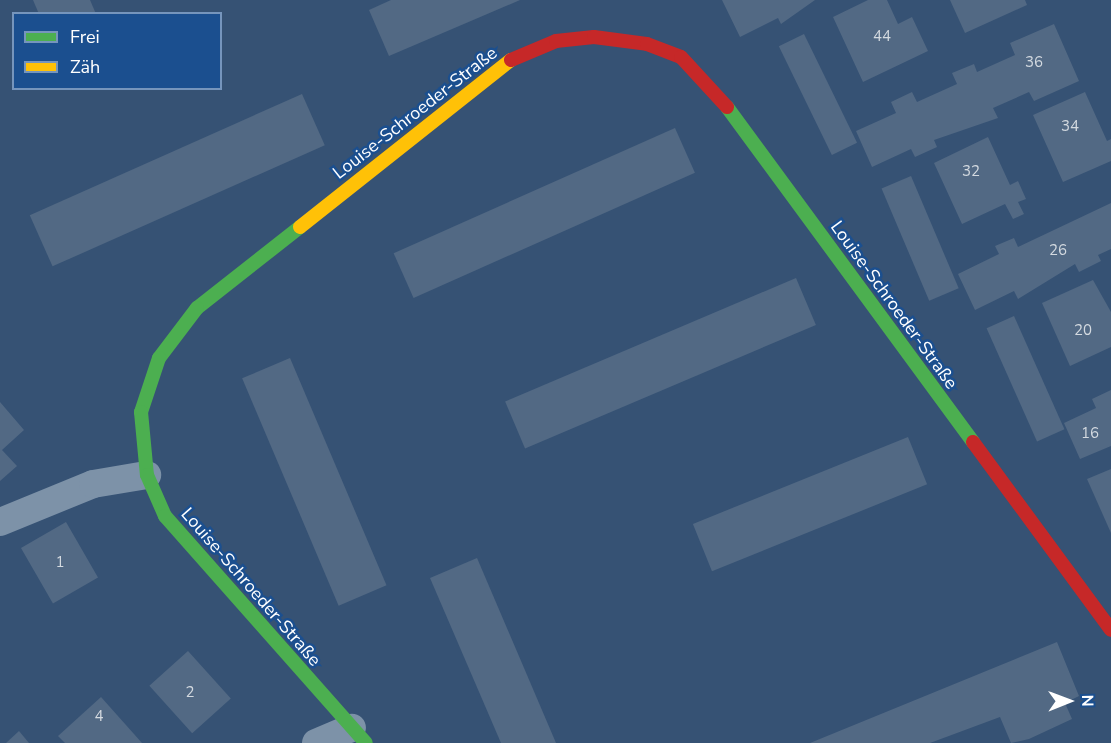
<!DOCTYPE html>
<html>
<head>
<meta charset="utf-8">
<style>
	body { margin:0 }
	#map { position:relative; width:1111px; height:743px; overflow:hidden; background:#365274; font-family:"Nunito Sans",sans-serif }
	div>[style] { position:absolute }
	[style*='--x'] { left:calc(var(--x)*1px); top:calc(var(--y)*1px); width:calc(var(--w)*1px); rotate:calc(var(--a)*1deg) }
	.building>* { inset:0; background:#526984; transform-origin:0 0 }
	.street>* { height:28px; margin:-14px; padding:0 14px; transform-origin:14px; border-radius:14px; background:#7d92a8 }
	.fast>* { height:14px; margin:-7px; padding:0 7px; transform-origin:7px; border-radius:7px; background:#4caf50 }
	.slow>* { height:14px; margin:-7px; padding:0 7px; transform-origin:7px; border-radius:7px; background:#ffc107 }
	.jam>* { height:14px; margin:-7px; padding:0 7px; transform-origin:7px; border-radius:7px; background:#c62828 }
	span { translate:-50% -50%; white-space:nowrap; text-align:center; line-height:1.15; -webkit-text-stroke:5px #1b4f8f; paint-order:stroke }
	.number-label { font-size:15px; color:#d4dae0 }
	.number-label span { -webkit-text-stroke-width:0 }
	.street-label { font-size:18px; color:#fff }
	.legend { position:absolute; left:12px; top:12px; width:210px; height:78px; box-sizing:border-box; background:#1b4f8f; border:2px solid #7695bc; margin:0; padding:8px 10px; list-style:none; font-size:18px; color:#fff }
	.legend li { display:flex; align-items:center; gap:12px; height:30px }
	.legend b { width:30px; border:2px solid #7695bc }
	.north { position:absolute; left:1039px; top:671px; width:60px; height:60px; -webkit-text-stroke:4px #1b4f8f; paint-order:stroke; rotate:89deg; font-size:16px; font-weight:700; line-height:24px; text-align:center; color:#fff }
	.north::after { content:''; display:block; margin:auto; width:21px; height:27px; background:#fff; clip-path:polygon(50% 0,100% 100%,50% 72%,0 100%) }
</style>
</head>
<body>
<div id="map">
	<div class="building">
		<i style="clip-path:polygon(33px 0,90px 0,96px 14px,39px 14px)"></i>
		<i style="clip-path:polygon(391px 0,520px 0,389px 56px,369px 10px)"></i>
		<i style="clip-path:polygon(722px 0,815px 0,781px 24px,778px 18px,740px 37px)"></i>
		<i style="clip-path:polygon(868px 0,887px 0,898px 24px,912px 17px,928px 51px,863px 82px,833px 17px)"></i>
		<i style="clip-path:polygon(950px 0,1025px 0,1027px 5px,965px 33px)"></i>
		<i style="clip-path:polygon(1054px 24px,1079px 81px,1034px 101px,1029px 92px,993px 108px,998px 118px,934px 140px,937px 147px,915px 157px,911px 149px,872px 167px,856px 131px,896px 113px,891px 102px,912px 92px,917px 102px,957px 84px,952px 73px,974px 64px,977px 72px,1015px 55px,1010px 43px)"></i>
		<i style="left:804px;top:34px;width:121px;height:28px;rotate:64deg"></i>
		<i style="clip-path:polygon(1085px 92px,1107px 141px,1111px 139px,1111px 161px,1063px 182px,1033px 115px)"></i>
		<i style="left:302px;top:94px;width:56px;height:298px;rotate:66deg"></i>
		<i style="left:675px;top:128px;width:49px;height:308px;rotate:66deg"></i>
		<i style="clip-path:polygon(988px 137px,1010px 185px,1018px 181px,1026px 199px,1018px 202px,1024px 214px,1013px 219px,1005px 204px,962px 224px,934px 163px)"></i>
		<i style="left:911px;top:176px;width:122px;height:32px;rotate:67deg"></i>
		<i style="clip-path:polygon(1111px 203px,1111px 249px,1098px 255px,1101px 261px,1079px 272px,1075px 264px,1018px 299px,1014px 291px,975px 310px,958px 274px,999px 254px,995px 246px,1014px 238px,1018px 247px)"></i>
		<i style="left:796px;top:278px;width:51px;height:316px;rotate:67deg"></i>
		<i style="clip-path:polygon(1093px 280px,1111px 312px,1111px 347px,1070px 366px,1042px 303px)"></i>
		<i style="left:1014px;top:316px;width:124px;height:30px;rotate:66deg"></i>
		<i style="left:290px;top:358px;width:247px;height:52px;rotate:67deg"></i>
		<i style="clip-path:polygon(1111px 390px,1111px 446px,1080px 459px,1064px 423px,1096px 408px,1092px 399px)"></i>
		<i style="clip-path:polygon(0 402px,24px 430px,2px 450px,17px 466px,0 481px)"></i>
		<i style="left:908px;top:437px;width:51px;height:232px;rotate:68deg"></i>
		<i style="clip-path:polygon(1111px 469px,1111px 533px,1087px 479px)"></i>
		<i style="left:66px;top:522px;width:64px;height:52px;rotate:60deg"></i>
		<i style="clip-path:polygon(477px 558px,527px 675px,556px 743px,501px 743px,430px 578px)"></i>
		<i style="clip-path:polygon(1057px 642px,1079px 696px,1065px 703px,1072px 719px,1029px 739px,1011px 743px,1000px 717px,930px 743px,810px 743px)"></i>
		<i style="left:188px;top:651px;width:64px;height:52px;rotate:48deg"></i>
		<i style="clip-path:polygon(101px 697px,142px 743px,65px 743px,58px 736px)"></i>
		<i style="clip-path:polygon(19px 731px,29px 743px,6px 743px)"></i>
	</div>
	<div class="street">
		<i style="--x:0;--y:522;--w:100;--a:-22.2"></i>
		<i style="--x:93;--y:484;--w:55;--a:-9.5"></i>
		<i style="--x:316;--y:743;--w:39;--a:-23"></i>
	</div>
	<div class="fast">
		<i style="--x:727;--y:107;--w:416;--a:53.7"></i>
		<i style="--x:300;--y:227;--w:131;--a:141.8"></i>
		<i style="--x:197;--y:308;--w:63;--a:127.2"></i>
		<i style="--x:159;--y:358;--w:57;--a:108.4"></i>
		<i style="--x:141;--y:412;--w:63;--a:84.6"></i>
		<i style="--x:147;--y:475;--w:45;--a:66.3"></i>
		<i style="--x:165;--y:516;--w:303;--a:48.5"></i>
	</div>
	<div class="slow">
		<i style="--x:300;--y:227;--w:269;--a:-38.4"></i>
	</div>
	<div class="jam">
		<i style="--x:511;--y:60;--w:49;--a:-22.9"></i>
		<i style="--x:556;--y:41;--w:38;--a:-6"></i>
		<i style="--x:594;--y:37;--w:53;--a:7.5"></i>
		<i style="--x:647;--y:44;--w:36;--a:21"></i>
		<i style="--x:681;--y:57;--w:68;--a:47.4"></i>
		<i style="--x:973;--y:442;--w:233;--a:53.7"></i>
	</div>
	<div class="number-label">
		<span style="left:882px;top:37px">44</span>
		<span style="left:1034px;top:63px">36</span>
		<span style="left:1070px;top:127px">34</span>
		<span style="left:971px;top:172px">32</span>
		<span style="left:1058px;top:251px">26</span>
		<span style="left:1083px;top:331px">20</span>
		<span style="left:1090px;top:434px">16</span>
		<span style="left:60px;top:563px">1</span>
		<span style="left:190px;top:693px">2</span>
		<span style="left:99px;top:717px">4</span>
	</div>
	<div class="street-label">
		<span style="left:415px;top:113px;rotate:-38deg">Louise-Schroeder-Straße</span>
		<span style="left:894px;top:305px;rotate:54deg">Louise-Schroeder-Straße</span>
		<span style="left:251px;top:587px;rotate:49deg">Louise-Schroeder-Straße</span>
	</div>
	<ul class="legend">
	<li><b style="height:8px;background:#4caf50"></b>Frei</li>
	<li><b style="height:8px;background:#ffc107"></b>Zäh</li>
	</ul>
	<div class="north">N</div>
</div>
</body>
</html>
